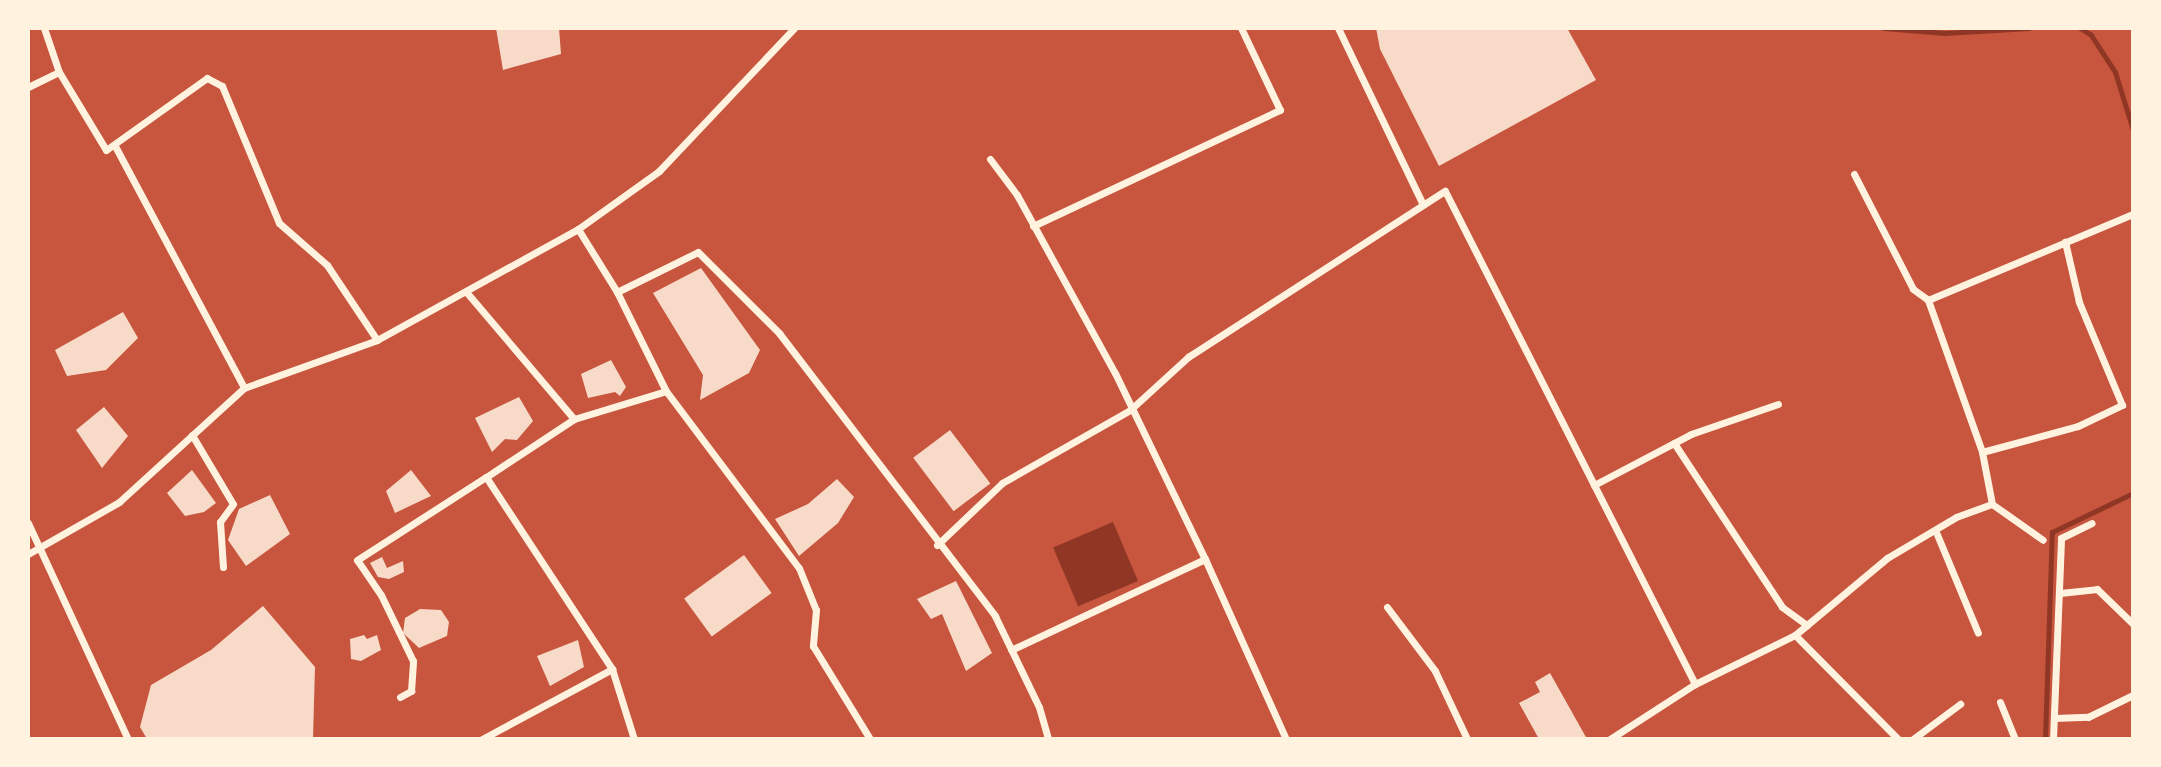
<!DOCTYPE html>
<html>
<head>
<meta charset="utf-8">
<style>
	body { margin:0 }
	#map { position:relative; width:2161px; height:767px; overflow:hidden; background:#c8553d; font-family:Karla,sans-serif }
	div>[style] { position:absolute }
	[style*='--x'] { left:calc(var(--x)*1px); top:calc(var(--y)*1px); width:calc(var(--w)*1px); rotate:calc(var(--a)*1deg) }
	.water>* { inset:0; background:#8f3625; transform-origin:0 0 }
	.stream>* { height:5px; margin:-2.5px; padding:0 2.5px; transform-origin:2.5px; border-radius:2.5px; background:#8f3625 }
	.building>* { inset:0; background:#f7dbc8; transform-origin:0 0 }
	.minor>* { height:7px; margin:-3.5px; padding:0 3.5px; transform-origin:3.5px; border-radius:3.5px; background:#fff3e0 }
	span { translate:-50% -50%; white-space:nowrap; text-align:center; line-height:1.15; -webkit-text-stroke:6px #fff3e0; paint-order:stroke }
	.frame { position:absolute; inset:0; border:30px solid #fff3e0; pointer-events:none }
</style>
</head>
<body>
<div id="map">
	<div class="water">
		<i style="left:1113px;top:522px;width:64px;height:65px;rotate:67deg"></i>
	</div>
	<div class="stream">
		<i style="--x:1884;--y:28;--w:61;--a:4.7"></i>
		<i style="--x:1945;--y:33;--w:84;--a:-3.4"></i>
		<i style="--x:2080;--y:28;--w:13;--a:32"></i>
		<i style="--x:2091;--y:35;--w:44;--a:57"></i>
		<i style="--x:2115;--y:72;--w:61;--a:72.8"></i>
		<i style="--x:2045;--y:739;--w:207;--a:-88.1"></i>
		<i style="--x:2052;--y:532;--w:90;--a:-25.7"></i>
	</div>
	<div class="building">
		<i style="clip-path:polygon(496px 28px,559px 28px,561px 54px,503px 70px)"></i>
		<i style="clip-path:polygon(1376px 28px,1567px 28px,1596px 80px,1439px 166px,1380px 49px)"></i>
		<i style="clip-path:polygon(701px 268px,760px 350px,749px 373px,700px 400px,703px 375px,653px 293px)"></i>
		<i style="clip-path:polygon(123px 312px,138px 338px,106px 370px,67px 376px,55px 350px)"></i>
		<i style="clip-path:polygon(611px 360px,626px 387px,620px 396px,615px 392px,588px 398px,581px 374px)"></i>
		<i style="clip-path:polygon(519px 397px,533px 421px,517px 440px,505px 439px,492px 452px,475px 418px)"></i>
		<i style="clip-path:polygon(104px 407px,128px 436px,102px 468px,76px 430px)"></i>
		<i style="left:950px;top:430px;width:67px;height:46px;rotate:53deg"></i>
		<i style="clip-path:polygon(192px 470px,216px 503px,204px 512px,185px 516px,167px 493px)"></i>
		<i style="clip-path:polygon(411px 470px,431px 496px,395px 513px,386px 491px)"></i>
		<i style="clip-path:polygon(837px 479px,854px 497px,838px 523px,799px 556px,775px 519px,808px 504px)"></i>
		<i style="clip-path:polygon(270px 495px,290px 534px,246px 566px,228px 540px,239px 509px)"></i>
		<i style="left:744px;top:555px;width:47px;height:74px;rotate:54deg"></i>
		<i style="clip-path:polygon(382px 557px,387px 568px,403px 561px,404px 572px,389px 579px,378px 577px,370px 563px)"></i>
		<i style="clip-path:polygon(956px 581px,992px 653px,966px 671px,942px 614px,931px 619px,917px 599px)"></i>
		<i style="clip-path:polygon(263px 606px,315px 667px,313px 739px,147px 739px,140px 727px,151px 685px,211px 650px)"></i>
		<i style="clip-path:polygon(420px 609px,441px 610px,449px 622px,447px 636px,419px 648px,403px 633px,405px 618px)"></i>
		<i style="clip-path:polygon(364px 635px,367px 639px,377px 635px,381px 650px,361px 661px,351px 659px,350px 639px)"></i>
		<i style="clip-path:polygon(578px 640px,584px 667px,550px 686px,537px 656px)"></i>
		<i style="clip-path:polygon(1550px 673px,1587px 739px,1539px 739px,1519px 703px,1540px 692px,1535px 682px)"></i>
	</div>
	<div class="minor">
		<i style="--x:44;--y:28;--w:46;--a:71.2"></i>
		<i style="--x:1338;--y:28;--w:196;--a:64.3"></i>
		<i style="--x:28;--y:87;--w:34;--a:-26"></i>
		<i style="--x:59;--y:72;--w:91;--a:58.9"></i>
		<i style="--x:106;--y:150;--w:124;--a:-35.5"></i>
		<i style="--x:207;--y:78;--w:17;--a:28"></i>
		<i style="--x:222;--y:86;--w:148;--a:67.4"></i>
		<i style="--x:279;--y:223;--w:64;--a:41.2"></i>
		<i style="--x:327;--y:265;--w:90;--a:56.3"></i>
		<i style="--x:115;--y:146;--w:274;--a:61.9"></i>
		<i style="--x:990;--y:159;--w:45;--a:53.1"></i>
		<i style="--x:1017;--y:195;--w:203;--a:61.2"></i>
		<i style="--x:1115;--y:373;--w:207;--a:64.2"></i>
		<i style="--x:1205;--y:559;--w:214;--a:154.9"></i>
		<i style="--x:1854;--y:174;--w:129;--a:62.8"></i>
		<i style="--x:1913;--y:289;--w:19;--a:36"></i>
		<i style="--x:1928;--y:300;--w:161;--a:70.4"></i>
		<i style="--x:1982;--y:452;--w:53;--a:79.1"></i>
		<i style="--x:1992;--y:504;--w:62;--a:35.2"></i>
		<i style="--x:1033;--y:226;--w:273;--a:-25.2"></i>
		<i style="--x:1280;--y:110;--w:91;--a:-115.4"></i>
		<i style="--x:578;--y:229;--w:100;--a:-35.6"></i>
		<i style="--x:659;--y:171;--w:197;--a:-46.6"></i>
		<i style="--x:617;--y:292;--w:110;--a:63.7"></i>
		<i style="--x:666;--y:391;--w:221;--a:53.1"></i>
		<i style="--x:799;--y:568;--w:45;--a:68"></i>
		<i style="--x:816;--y:610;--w:36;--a:95"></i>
		<i style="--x:813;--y:646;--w:109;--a:58.5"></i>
		<i style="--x:468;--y:294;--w:164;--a:49.7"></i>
		<i style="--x:574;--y:419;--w:105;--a:146.6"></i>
		<i style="--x:486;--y:477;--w:230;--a:56.7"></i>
		<i style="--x:612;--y:669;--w:73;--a:72.6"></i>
		<i style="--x:1928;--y:300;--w:222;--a:-22.8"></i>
		<i style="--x:574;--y:419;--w:96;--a:-16.9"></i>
		<i style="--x:192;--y:435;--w:80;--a:59.3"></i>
		<i style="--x:233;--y:504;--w:22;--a:126"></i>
		<i style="--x:220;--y:522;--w:45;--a:86.2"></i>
		<i style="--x:1674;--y:443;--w:196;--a:56.6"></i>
		<i style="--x:1782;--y:607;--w:31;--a:36"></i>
		<i style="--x:1982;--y:452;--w:99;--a:-15.2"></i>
		<i style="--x:2078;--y:426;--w:49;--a:-25.5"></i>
		<i style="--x:2122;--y:405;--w:112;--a:-112.7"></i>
		<i style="--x:2079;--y:302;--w:62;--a:-103.1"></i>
		<i style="--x:1594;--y:485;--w:110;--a:-27.7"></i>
		<i style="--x:1691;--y:434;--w:92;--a:-19"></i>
		<i style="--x:28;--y:523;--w:238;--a:65.2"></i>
		<i style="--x:1936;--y:532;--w:109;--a:67.4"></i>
		<i style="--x:937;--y:545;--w:90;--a:-43.6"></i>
		<i style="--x:1002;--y:483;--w:147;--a:-29.7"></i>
		<i style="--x:1130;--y:410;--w:79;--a:-42.4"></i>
		<i style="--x:1188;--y:357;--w:306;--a:-32.9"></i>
		<i style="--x:1445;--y:191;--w:553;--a:63.11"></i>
		<i style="--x:28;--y:554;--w:105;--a:-29.7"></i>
		<i style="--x:119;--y:502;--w:169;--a:-42.4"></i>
		<i style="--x:244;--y:388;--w:141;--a:-19.8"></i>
		<i style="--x:377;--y:340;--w:230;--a:-28.9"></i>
		<i style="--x:578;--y:229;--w:74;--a:58.2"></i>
		<i style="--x:617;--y:292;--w:90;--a:-26.3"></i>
		<i style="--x:698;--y:252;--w:115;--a:45"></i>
		<i style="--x:779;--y:333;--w:356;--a:52.6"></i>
		<i style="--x:995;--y:616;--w:101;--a:64.2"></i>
		<i style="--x:1039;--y:707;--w:33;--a:74"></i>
		<i style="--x:1205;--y:559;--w:197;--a:65.8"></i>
		<i style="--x:2060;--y:593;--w:37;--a:-6"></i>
		<i style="--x:2097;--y:589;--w:50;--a:44.2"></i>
		<i style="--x:1387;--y:607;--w:80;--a:53.1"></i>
		<i style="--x:1435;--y:671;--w:75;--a:64.8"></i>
		<i style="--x:1795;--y:635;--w:120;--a:-39.9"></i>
		<i style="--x:1887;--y:558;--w:80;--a:-30.7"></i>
		<i style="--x:1956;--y:517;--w:38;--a:-20"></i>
		<i style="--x:400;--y:697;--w:13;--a:-29"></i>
		<i style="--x:411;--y:691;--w:30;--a:-86"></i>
		<i style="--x:413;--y:661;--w:73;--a:-115.9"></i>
		<i style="--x:381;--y:595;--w:42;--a:-124.4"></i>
		<i style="--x:357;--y:560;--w:153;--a:-32.8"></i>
		<i style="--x:2000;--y:702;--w:40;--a:68"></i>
		<i style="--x:2054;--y:718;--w:34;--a:-2"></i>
		<i style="--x:2088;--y:717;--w:50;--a:-26.1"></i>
		<i style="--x:482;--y:739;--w:148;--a:-28.3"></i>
		<i style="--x:1610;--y:739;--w:101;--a:-32.9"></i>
		<i style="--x:1695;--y:684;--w:111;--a:-26.1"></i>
		<i style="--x:1795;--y:635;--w:146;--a:45.3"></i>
		<i style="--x:1913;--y:739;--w:59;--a:-36.7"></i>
		<i style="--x:2053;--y:739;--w:201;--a:-87.7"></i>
		<i style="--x:2061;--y:538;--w:34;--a:-26"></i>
	</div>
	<div class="frame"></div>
</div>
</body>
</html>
